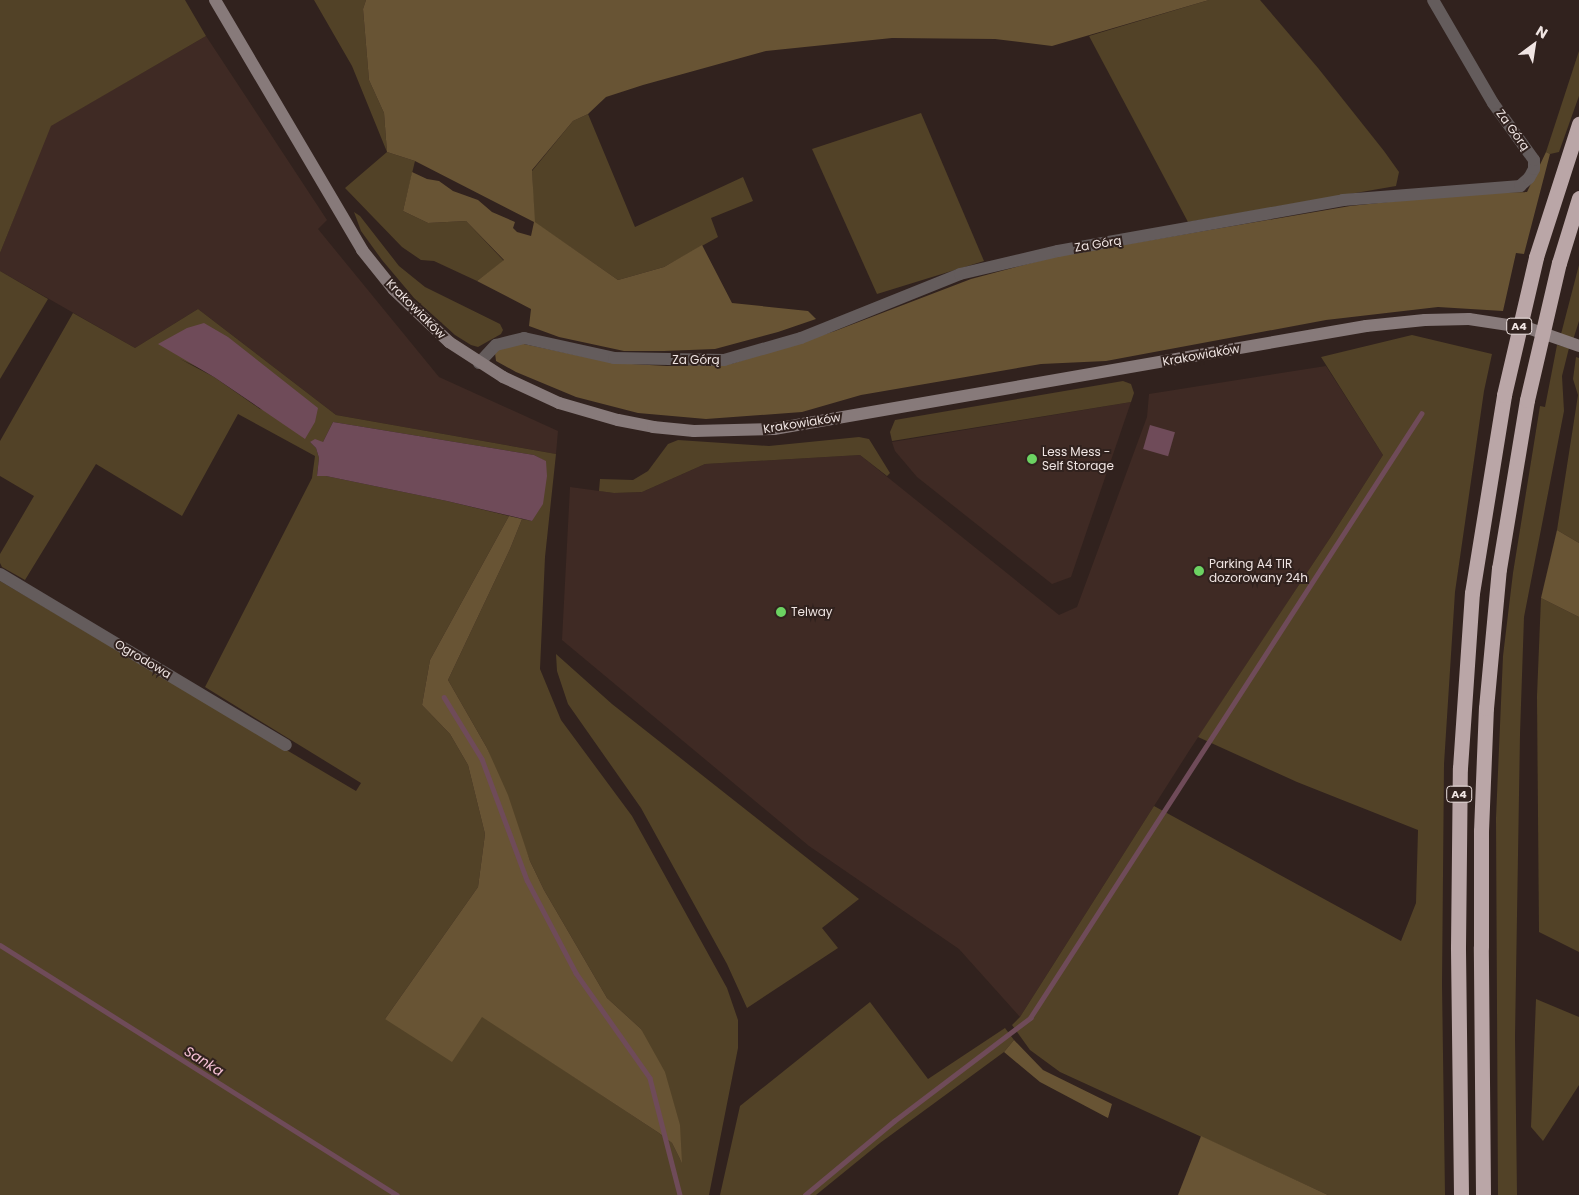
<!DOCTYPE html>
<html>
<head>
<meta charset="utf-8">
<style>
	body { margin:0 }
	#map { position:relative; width:1579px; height:1195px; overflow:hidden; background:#31221e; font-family:Poppins,sans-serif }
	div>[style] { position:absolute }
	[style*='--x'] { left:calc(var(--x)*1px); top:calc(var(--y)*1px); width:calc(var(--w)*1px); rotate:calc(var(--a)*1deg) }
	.built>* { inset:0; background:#3f2a24 }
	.green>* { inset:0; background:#524227 }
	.forest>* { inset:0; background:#685434 }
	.water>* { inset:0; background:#6f4b59; transform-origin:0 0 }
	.stream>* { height:4.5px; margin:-2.25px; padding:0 2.25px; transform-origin:2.25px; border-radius:2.25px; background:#6f4b59 }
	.minor>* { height:12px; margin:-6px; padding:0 6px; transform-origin:6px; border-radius:6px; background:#645c5c }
	.secondary>* { height:12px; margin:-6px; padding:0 6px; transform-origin:6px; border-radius:6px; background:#877a7a }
	.motorway>* { height:15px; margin:-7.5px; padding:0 7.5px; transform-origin:7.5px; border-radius:7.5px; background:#baa6a7 }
	.motorway-bridge>* { height:15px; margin:-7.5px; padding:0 7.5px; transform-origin:7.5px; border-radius:7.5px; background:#baa6a7 }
	.dots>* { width:14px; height:14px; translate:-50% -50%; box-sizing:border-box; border:2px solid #31221e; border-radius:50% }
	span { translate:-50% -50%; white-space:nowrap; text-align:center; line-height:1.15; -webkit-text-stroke:4px #31221e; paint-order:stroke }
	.shield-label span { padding:1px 4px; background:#31221e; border:1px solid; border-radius:4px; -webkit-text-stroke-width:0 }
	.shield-label { font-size:11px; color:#f0e5e3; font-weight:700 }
	.street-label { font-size:12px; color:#f0e5e3 }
	.poi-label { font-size:12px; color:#f0e5e3 }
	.left { translate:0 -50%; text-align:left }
	.water-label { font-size:14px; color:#f9c3d8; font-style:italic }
	.north { position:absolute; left:1509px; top:20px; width:50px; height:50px; -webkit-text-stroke:4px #31221e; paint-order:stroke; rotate:31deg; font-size:14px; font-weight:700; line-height:20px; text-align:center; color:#f0e5e3 }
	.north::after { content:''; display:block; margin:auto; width:18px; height:22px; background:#f0e5e3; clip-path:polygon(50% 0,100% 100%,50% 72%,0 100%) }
</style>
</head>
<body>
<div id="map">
	<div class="built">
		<i style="clip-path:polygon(206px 36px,327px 220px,318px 229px,439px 377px,558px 431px,556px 454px,336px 415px,198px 309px,135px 348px,0 271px,0 253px,50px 126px)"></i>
		<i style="clip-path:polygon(1326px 366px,1383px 455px,1332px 535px,1189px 751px,1020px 1017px,959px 949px,809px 846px,562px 640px,570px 487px,614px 493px,642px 492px,705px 464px,860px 455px,1059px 615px,1077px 607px,1147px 417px,1149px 394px)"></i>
		<i style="clip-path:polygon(1131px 402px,1071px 577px,1052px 584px,917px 477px,895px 451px,892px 442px)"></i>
	</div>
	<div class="green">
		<i style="clip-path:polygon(0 0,185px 0,206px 36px,51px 126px,0 253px)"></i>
		<i style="clip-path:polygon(314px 0,366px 0,363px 9px,369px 80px,384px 113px,387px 152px,415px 161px,403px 211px,428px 223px,466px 221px,504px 261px,477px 281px,434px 261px,421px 260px,402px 247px,345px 188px,387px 152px,352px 66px)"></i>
		<i style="clip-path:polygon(1209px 0,1260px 0,1318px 68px,1384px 151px,1399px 172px,1396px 186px,1188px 222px,1089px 36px)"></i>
		<i style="clip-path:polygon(1579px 51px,1579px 96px,1559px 152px,1550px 154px,1546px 152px)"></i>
		<i style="clip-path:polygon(921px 113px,984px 261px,877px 294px,812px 149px)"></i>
		<i style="clip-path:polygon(588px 114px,635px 227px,743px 177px,753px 201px,711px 218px,718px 237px,664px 267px,618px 280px,534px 222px,532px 171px,573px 121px)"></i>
		<i style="clip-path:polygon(354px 212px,360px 216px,399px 266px,425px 287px,500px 324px,503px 330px,501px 334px,478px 347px,471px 345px,455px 335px,414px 298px,382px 260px,361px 231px)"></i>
		<i style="clip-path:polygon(1579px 265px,1579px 321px,1573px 340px,1561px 334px)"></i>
		<i style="clip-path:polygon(0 271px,48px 299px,0 379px)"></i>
		<i style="clip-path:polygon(evenodd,198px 309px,336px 415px,556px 454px,545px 557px,540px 669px,561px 720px,632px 816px,727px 988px,738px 1020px,738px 1048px,709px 1195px,0 1195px,0 581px,356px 791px,361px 783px,205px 687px,312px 478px,315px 456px,238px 414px,182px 516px,96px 464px,25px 580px,2px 567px,0 563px,0 554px,34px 496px,0 476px,0 441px,73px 313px,135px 348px,198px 309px,180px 359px,315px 422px,260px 409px,214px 377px,180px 359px,198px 309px,333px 422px,534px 455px,545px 461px,532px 521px,522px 519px,510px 549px,448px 680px,487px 748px,530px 861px,544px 890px,607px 998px,641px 1029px,681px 1161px,672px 1143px,659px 1133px,482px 1016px,385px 1019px,478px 887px,485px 834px,468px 765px,450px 734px,422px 705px,430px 660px,509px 516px,447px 501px,326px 476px,317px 476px,319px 458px,316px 448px,310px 442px,323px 442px,333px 422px)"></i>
		<i style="clip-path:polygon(1412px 335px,1492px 354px,1484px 391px,1455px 592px,1444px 764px,1442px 984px,1445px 1195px,1328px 1195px,1060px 1072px,1030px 1050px,1012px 1025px,1020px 1017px,1154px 806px,1401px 941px,1416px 903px,1418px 830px,1297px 782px,1198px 737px,1332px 535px,1383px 455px,1321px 357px)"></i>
		<i style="clip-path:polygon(1557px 345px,1569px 348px,1562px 376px,1564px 411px,1524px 617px,1520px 734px,1515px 1037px,1517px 1195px,1498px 1195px,1496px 818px,1503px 656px,1513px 573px,1540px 406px,1545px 407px)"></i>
		<i style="clip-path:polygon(1576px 357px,1579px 358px,1579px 543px,1557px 530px,1578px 395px,1573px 379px)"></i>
		<i style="clip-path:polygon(1123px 381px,1131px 384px,1134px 393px,1131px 402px,892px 441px,890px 432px,895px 420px)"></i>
		<i style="clip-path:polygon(859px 437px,869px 439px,890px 473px,887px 476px,860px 455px,705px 464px,642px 492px,614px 493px,599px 491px,600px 479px,633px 480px,648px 471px,668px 444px,678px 440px,769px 446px)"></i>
		<i style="clip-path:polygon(1541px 598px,1579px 617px,1579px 952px,1539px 932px,1537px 696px)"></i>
		<i style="clip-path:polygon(556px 654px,612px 704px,859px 899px,822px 928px,838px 948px,747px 1008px,727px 964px,641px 808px,568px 704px,557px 671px)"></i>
		<i style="clip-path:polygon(1536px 999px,1579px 1017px,1579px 1085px,1543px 1141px,1531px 1127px)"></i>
		<i style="clip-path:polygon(870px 1002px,928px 1079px,1005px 1028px,1014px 1040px,1004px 1052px,880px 1143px,816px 1195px,720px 1195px,740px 1106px)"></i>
	</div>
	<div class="forest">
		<i style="clip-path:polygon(366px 0,1209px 0,1052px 46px,995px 39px,892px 38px,766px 51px,643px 85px,606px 97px,588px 114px,573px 121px,532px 170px,535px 222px,618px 280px,664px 267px,702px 245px,732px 303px,808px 311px,816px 319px,778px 332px,715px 349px,664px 351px,624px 351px,559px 337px,529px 326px,531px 309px,477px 281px,504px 260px,466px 221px,428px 223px,403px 211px,412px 172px,427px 179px,439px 181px,453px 191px,478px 200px,492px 212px,515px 222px,513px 228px,517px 232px,531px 236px,534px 222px,415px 161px,387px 152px,384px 113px,369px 80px,363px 9px)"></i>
		<i style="clip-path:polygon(1546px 152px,1550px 154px,1524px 254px,1516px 253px,1503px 311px,1438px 307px,1326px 320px,1106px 361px,1041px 364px,861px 395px,802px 412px,706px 419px,638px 413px,576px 397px,516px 372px,496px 361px,495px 353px,500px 348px,519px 343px,614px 363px,667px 366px,731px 364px,835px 331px,971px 279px,1058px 256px,1350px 206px,1474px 193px,1527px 192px)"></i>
		<i style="clip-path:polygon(509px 516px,522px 519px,510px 549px,448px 680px,487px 748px,508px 795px,530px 861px,544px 890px,607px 998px,641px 1029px,665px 1072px,680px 1125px,682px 1163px,672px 1143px,659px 1133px,482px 1017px,452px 1062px,385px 1019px,478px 887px,485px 834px,468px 765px,450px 734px,422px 705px,430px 660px)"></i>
		<i style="clip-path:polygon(1557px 530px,1579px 543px,1579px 617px,1541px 598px)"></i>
		<i style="clip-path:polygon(1014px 1040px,1043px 1070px,1112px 1104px,1108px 1118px,1040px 1082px,1004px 1052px)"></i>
		<i style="clip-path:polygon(1201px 1136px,1328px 1195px,1178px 1195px)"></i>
	</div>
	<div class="water">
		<i style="clip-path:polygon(204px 323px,228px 337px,318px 408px,315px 422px,305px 439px,214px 377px,158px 344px,187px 328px)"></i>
		<i style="clip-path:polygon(333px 422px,534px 455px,546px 461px,547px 476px,543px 504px,532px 521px,447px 501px,326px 476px,317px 476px,319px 458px,316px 448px,310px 442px,315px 439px,323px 442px)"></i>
		<i style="left:1150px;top:425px;width:26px;height:25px;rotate:16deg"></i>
	</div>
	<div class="stream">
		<i style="--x:444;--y:697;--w:73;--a:58.5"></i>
		<i style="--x:482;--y:759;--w:129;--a:69.6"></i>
		<i style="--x:527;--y:880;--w:105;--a:62.2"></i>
		<i style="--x:576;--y:973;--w:128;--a:54.8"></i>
		<i style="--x:650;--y:1078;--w:121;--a:75.6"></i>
		<i style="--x:0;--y:945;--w:469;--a:32.2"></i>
		<i style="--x:805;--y:1195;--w:116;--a:-39.7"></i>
		<i style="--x:894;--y:1121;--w:171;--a:-37.1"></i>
		<i style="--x:1030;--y:1018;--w:720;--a:-57.08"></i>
	</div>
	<div class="minor">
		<i style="--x:479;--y:363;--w:25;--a:-47"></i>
		<i style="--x:496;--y:345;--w:29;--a:-14"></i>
		<i style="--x:524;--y:338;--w:92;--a:12.5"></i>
		<i style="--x:614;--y:358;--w:110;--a:1"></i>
		<i style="--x:724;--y:360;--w:80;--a:-15.9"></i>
		<i style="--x:801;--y:338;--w:171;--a:-21.9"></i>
		<i style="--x:960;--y:274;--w:101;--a:-13.2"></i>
		<i style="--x:1058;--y:251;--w:290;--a:-10.1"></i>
		<i style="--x:1343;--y:200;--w:178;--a:-4.5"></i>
		<i style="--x:1520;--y:186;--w:12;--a:-42"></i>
		<i style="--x:1529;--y:178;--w:10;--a:-61"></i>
		<i style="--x:1534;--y:169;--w:9;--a:-90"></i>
		<i style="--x:1534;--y:160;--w:70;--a:-125.7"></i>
		<i style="--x:1493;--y:103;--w:119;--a:-120.2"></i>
		<i style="--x:0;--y:574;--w:333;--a:30.9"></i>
	</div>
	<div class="secondary">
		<i style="--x:215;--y:0;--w:290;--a:59.5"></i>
		<i style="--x:362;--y:250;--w:51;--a:51.3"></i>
		<i style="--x:394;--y:290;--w:76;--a:43.4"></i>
		<i style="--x:449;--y:342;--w:64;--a:32.9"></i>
		<i style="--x:503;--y:377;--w:62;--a:24.9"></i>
		<i style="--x:559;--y:403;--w:61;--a:16.1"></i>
		<i style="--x:618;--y:420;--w:36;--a:11"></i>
		<i style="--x:653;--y:427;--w:41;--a:5.6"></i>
		<i style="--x:694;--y:431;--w:80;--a:-1.4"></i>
		<i style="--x:774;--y:429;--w:601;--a:-9.87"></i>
		<i style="--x:1366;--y:326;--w:59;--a:-5.8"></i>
		<i style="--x:1425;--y:320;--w:44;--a:-1.3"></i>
		<i style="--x:1469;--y:319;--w:60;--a:8.7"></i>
		<i style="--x:1528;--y:328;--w:54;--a:19.4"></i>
	</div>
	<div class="motorway">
		<i style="--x:1536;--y:257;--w:140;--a:-72.1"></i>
		<i style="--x:1559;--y:263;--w:68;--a:-72.9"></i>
		<i style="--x:1461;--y:1195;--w:248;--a:-90.7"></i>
		<i style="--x:1458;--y:947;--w:179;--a:-89.4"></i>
		<i style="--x:1460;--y:768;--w:175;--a:-86.1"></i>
		<i style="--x:1472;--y:593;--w:201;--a:-80.8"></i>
		<i style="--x:1483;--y:1195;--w:248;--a:-90.5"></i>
		<i style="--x:1481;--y:947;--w:116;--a:-90"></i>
		<i style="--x:1481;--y:831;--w:123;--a:-87.7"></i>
		<i style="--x:1486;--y:708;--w:140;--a:-84.7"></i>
		<i style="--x:1499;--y:569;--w:171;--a:-80.6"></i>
	</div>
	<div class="motorway-bridge">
		<i style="--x:1504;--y:395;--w:142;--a:-76.9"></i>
		<i style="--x:1527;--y:400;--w:141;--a:-76.9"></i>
	</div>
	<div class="dots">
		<i style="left:1032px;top:459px;background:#6cd362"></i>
		<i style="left:1199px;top:571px;background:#6cd362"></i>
		<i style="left:781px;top:612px;background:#6cd362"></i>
	</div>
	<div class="shield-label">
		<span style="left:1519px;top:326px">A4</span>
		<span style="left:1459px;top:794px">A4</span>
	</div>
	<div class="street-label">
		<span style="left:1513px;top:130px;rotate:54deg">Za Górą</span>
		<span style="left:1098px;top:244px;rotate:-9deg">Za Górą</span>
		<span style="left:416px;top:309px;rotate:45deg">Krakowiaków</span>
		<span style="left:1201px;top:355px;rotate:-10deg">Krakowiaków</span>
		<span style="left:696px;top:360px">Za Górą</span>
		<span style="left:802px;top:423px;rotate:-9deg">Krakowiaków</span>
		<span style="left:143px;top:659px;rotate:31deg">Ogrodowa</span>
	</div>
	<div class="poi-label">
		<span class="left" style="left:1042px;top:459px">Less Mess -<br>Self Storage</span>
		<span class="left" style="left:1209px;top:571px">Parking A4 TIR<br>dozorowany 24h</span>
		<span class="left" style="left:791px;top:612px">Telway</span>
	</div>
	<div class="water-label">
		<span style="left:204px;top:1061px;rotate:32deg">Sanka</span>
	</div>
	<div class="north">N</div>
</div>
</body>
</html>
